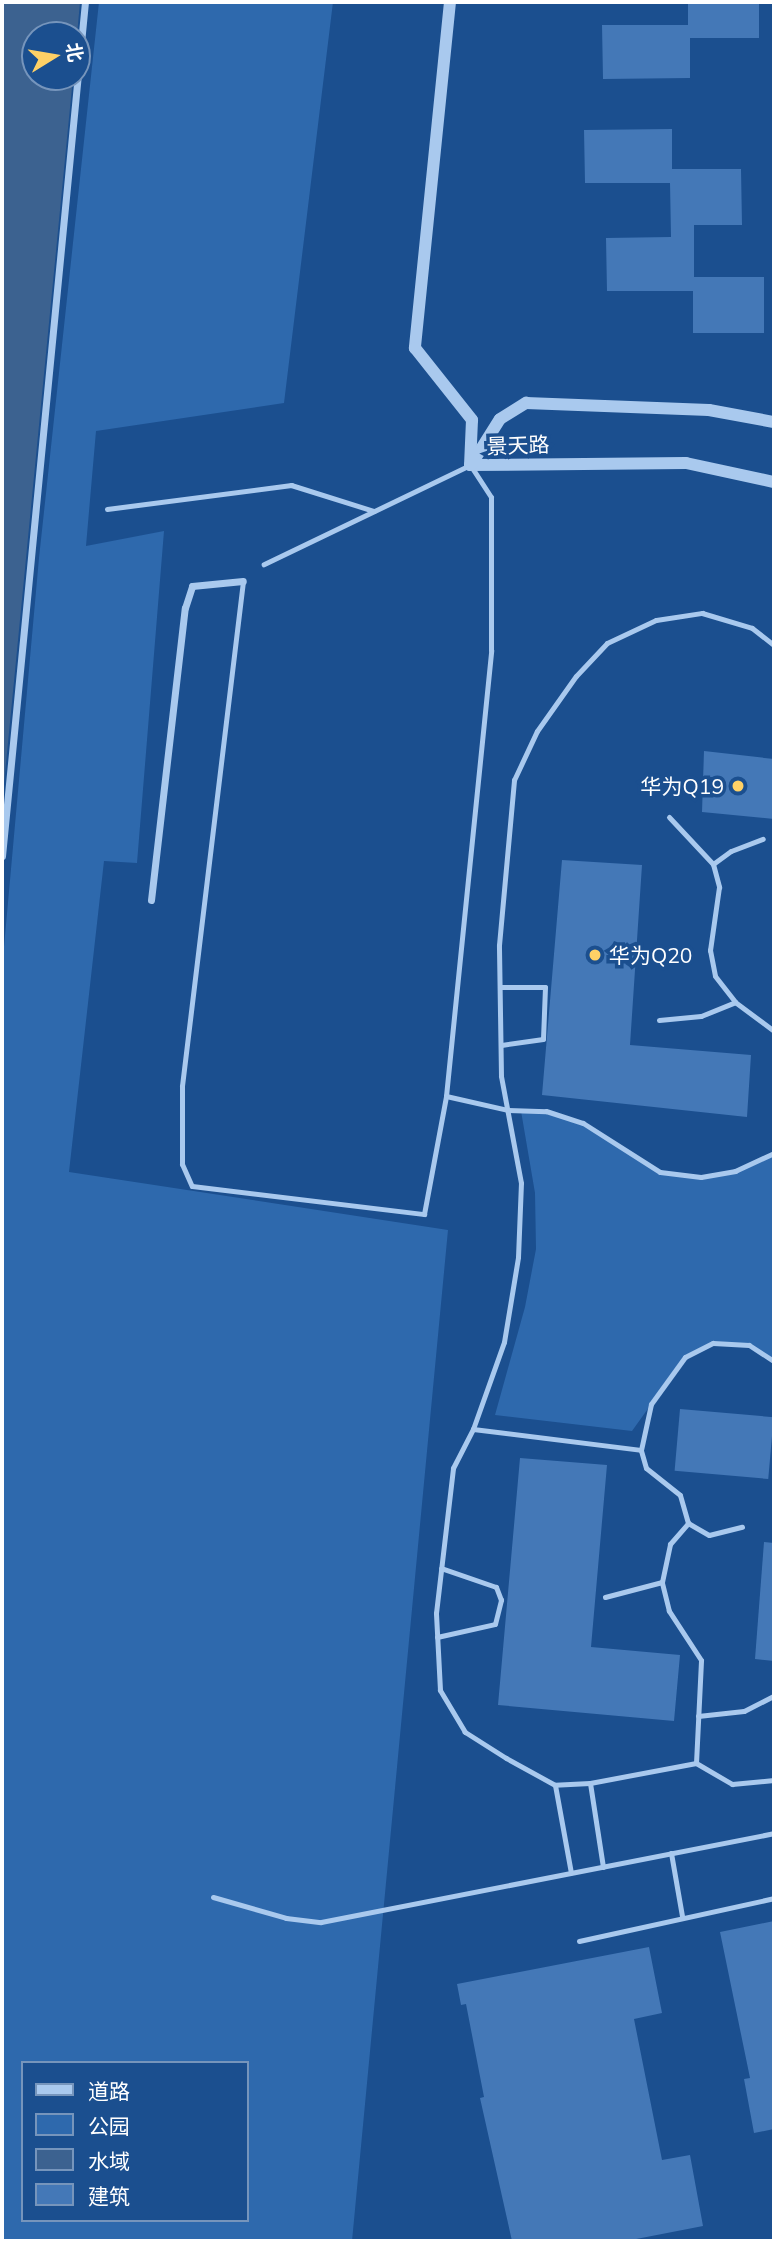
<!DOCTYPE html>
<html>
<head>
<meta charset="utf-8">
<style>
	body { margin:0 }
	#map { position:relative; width:776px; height:2243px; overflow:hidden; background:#1b4f8f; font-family:Mulish,"Noto Sans SC",sans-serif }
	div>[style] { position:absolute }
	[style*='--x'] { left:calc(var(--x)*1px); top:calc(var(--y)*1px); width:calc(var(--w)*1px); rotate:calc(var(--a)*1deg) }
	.green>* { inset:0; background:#2e69ad }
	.water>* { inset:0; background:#3c6290 }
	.building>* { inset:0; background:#4478b7; transform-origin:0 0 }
	.service>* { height:5px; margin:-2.5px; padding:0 2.5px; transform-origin:2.5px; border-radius:2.5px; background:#a9c9ee }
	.minor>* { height:7px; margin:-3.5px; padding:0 3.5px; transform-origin:3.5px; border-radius:3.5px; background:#a9c9ee }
	.tertiary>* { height:12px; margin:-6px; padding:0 6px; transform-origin:6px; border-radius:6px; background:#a9c9ee }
	.dots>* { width:19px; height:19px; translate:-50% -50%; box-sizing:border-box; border:4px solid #1b4f8f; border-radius:50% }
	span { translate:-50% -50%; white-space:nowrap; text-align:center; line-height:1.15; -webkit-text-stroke:7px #1b4f8f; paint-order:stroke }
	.street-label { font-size:21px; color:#fff }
	.poi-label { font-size:21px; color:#fff }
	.right { translate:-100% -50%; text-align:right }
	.left { translate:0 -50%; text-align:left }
	.frame { position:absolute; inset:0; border:4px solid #fff; pointer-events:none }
	.legend { position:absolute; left:21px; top:2061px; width:228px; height:161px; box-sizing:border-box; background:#1b4f8f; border:2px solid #7695bc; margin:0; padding:9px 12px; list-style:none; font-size:21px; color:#fff }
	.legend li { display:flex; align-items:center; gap:14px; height:35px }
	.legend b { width:35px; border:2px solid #7695bc }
	.north { position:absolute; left:21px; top:21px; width:70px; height:70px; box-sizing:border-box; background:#1b4f8f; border:2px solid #7695bc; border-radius:50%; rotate:79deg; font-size:19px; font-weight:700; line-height:28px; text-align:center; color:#fff }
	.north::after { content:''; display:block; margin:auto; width:24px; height:32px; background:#ffd166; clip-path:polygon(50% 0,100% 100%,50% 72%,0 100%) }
</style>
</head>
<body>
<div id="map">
	<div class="green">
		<i style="clip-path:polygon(evenodd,99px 2px,333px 2px,284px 403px,96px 431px,86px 546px,164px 531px,137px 863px,104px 861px,69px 1172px,448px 1230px,352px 2241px,2px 2241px,2px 969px,39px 558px,99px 2px,23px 2063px,247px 2063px,247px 2220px,23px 2220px,23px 2063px)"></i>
		<i style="clip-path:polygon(521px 1111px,546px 1111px,583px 1123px,660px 1172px,701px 1177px,735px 1171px,774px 1153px,774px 1361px,748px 1345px,713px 1343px,685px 1357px,632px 1431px,495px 1415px,525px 1307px,536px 1249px,535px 1193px)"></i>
	</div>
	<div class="water">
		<i style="clip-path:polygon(3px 2px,80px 2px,77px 35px,35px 35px,35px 77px,73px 77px,2px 804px)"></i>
	</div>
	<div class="building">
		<i style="clip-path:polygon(688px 2px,759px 2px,759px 38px,690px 38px,690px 78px,603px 79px,602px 25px,688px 25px)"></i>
		<i style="clip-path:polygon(672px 129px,672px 169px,741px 169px,742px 225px,694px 225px,694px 277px,764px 277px,764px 333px,693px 333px,693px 291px,607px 291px,606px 238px,671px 237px,670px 183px,585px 183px,584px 130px)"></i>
		<i style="clip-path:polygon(704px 751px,774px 759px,774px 819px,702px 812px)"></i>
		<i style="clip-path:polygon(562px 860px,642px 865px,630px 1045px,751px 1055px,747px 1117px,542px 1095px)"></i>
		<i style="left:680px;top:1409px;width:94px;height:62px;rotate:5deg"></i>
		<i style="clip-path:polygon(520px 1458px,607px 1465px,591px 1647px,680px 1655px,674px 1721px,498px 1705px)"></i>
		<i style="clip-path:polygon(764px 1542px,774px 1543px,774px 1661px,755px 1659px)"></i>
		<i style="clip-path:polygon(774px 1921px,774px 2129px,754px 2133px,744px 2079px,750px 2078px,720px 1932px)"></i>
		<i style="clip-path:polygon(649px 1947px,662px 2013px,634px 2019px,662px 2160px,690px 2155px,703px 2226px,626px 2241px,512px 2241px,480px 2098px,484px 2097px,466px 2004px,461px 2005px,457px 1984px)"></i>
	</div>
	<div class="service">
		<i style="--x:107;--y:509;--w:186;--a:-7.4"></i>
		<i style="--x:291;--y:485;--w:87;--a:17.4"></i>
		<i style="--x:243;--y:581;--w:509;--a:96.89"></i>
		<i style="--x:182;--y:1086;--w:78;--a:90"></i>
		<i style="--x:182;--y:1164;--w:24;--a:66"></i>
		<i style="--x:192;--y:1186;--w:234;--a:6.9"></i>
		<i style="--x:424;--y:1214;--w:120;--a:-79.4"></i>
		<i style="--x:446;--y:1096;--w:448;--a:-84.2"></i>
		<i style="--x:491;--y:650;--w:153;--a:-90"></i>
		<i style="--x:491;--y:497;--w:38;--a:-123"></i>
		<i style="--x:470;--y:465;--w:229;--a:154.3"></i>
		<i style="--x:669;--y:817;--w:64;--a:46.9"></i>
		<i style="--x:713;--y:864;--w:24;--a:75"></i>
		<i style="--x:719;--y:887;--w:64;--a:98.1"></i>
		<i style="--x:710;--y:950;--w:26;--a:79"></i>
		<i style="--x:715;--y:976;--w:33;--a:52"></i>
		<i style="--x:735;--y:1002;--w:49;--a:36.6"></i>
		<i style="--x:713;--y:864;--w:22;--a:-36"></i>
		<i style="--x:731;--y:851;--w:34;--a:-21"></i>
		<i style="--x:500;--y:987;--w:45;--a:0"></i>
		<i style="--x:545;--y:987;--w:52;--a:92.2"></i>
		<i style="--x:543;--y:1039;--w:42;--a:171.9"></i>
		<i style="--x:659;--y:1020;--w:42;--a:-5.4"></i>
		<i style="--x:701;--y:1016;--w:37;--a:-22"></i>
		<i style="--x:446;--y:1096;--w:64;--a:12.7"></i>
		<i style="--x:508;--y:1110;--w:38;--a:2"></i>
		<i style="--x:546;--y:1111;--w:39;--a:18"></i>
		<i style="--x:583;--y:1123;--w:91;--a:32.5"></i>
		<i style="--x:660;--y:1172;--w:41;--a:7"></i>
		<i style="--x:701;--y:1177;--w:35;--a:-10"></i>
		<i style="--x:735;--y:1171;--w:43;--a:-24.8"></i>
		<i style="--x:473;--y:1429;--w:169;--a:7.1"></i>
		<i style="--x:688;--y:1523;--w:24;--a:30"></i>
		<i style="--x:709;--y:1535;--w:34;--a:-14"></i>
		<i style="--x:605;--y:1597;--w:59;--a:-14.7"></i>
		<i style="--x:437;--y:1637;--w:59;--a:-12.6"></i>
		<i style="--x:495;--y:1624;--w:25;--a:-76"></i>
		<i style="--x:501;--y:1600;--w:14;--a:-111"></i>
		<i style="--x:496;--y:1587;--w:58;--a:-160.9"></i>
		<i style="--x:698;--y:1716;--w:46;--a:-6.2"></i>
		<i style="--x:744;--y:1711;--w:34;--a:-27"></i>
		<i style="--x:696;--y:1763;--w:103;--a:-87.2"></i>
		<i style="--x:701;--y:1660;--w:59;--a:-123.1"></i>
		<i style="--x:669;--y:1611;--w:30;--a:-104"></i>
		<i style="--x:662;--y:1582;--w:39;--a:-78"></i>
		<i style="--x:670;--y:1544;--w:28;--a:-49"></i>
		<i style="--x:688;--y:1523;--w:29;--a:-106"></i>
		<i style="--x:680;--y:1495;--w:43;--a:-141.5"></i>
		<i style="--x:646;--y:1468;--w:19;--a:-106"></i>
		<i style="--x:641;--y:1450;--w:47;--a:-77.7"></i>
		<i style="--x:651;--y:1404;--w:58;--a:-54.1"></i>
		<i style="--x:685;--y:1357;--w:31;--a:-27"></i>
		<i style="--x:713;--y:1343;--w:36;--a:3"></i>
		<i style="--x:749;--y:1345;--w:30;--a:33"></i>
		<i style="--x:590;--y:1783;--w:35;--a:177"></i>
		<i style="--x:555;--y:1785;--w:56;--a:-151.1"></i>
		<i style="--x:506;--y:1758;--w:49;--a:-147.6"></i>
		<i style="--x:465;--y:1732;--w:49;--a:-120.8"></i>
		<i style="--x:440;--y:1690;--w:77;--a:-93"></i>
		<i style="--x:436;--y:1613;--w:146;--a:-83.3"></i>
		<i style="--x:453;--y:1468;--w:44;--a:-62.9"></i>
		<i style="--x:473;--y:1429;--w:92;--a:-70.4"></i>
		<i style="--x:504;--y:1342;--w:86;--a:-80.6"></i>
		<i style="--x:518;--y:1257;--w:74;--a:-87.7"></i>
		<i style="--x:521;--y:1183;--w:109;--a:-100.6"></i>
		<i style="--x:501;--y:1076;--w:131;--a:-90.9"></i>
		<i style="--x:499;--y:945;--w:166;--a:-84.8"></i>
		<i style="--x:514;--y:780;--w:54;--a:-64.9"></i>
		<i style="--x:537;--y:731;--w:67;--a:-54.7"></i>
		<i style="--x:576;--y:676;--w:45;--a:-46.8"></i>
		<i style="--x:607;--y:643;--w:54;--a:-25.1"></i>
		<i style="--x:656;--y:620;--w:47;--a:-8.7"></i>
		<i style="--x:702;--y:613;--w:52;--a:16.7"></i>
		<i style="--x:752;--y:628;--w:28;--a:38"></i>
		<i style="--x:555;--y:1785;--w:89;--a:79.7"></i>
		<i style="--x:671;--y:1853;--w:64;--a:80.1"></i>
		<i style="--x:603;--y:1867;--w:85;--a:-98.8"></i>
		<i style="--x:590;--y:1783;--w:108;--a:-10.7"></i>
		<i style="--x:696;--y:1763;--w:42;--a:30.3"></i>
		<i style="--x:732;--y:1784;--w:42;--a:-5.4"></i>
		<i style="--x:213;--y:1897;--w:76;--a:16"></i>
		<i style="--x:286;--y:1918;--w:35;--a:7"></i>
		<i style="--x:321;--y:1922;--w:462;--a:-11.1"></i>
		<i style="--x:579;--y:1941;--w:200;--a:-12.4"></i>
	</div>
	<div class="minor">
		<i style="--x:2;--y:856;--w:858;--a:-84.45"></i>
		<i style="--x:151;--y:900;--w:294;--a:-83.4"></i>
		<i style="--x:185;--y:608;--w:23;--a:-72"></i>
		<i style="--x:192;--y:586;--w:51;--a:-5.6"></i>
	</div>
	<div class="tertiary">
		<i style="--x:450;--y:2;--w:348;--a:95.8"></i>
		<i style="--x:415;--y:348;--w:92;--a:51.6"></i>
		<i style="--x:472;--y:420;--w:45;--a:92.5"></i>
		<i style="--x:470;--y:465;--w:216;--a:-0.5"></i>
		<i style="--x:686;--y:463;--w:90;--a:12.2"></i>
		<i style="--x:471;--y:465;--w:54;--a:-57.8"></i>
		<i style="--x:500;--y:419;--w:31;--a:-32"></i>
		<i style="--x:526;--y:403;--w:183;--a:2.2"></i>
		<i style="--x:709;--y:410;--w:66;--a:10.5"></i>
	</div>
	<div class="dots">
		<i style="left:738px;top:786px;background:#ffd166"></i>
		<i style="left:595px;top:955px;background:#ffd166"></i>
	</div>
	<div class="street-label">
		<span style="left:518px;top:445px;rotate:-2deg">景天路</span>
	</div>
	<div class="poi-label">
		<span class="right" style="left:724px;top:786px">华为Q19</span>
		<span class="left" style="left:609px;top:955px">华为Q20</span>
	</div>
	<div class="frame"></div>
	<ul class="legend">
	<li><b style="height:9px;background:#a9c9ee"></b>道路</li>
	<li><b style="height:19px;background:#2e69ad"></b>公园</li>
	<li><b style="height:19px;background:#3c6290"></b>水域</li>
	<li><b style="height:19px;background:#4478b7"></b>建筑</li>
	</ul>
	<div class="north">北</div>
</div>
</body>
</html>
